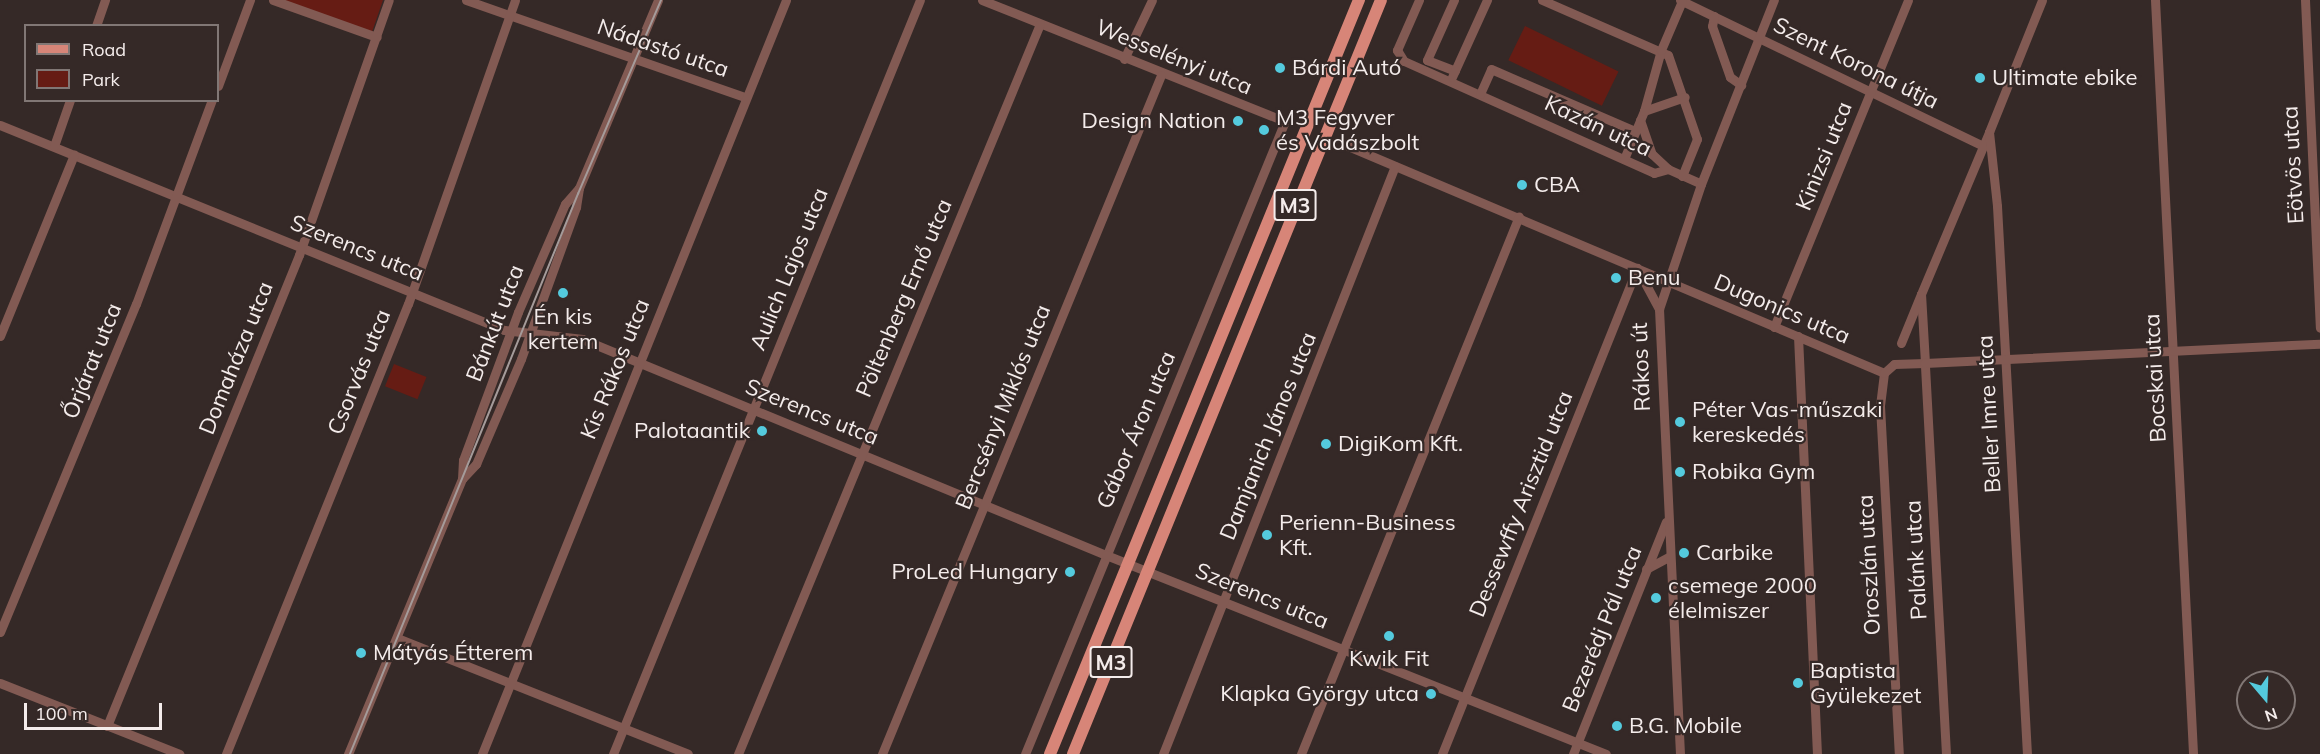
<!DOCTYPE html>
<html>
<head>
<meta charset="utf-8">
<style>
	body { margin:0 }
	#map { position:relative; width:2320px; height:754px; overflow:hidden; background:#352927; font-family:Mulish,sans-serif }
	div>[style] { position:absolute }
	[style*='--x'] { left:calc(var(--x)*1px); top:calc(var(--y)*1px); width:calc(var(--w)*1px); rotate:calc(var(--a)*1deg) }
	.green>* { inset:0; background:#661c14; transform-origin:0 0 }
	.minor>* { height:9px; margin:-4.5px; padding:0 4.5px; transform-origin:4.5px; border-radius:4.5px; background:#825a53 }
	.major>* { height:12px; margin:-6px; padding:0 6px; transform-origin:6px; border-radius:6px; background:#d78578 }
	.tram>* { height:1.5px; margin:-0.75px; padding:0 0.75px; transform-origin:0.75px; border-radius:0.75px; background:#a59b9a }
	.dots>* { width:16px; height:16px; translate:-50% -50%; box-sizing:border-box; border:3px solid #352927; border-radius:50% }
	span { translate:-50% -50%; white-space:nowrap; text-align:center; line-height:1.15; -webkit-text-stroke:4.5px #352927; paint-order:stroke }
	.shield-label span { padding:2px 4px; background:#352927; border:2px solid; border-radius:4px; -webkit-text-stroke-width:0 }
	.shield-label { font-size:21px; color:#f4eceb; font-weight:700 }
	.street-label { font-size:22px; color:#f4eceb }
	.poi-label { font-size:22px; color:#f4eceb }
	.left { translate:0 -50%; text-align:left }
	.right { translate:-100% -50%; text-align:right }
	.legend { position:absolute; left:24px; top:24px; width:195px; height:78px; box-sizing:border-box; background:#352927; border:2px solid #817775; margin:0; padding:8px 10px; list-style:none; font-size:18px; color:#f4eceb }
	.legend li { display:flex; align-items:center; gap:12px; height:30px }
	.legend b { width:30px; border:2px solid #817775 }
	.north { position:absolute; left:2236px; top:670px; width:60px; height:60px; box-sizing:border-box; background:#352927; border:2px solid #817775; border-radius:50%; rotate:161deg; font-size:16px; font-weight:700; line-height:24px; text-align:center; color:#f4eceb }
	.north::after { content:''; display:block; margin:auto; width:21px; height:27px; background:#54cadd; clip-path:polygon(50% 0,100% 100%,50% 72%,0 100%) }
	.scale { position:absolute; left:24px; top:703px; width:138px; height:27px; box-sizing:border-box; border:3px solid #f4eceb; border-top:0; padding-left:8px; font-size:18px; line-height:21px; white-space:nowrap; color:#f4eceb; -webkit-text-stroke:4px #352927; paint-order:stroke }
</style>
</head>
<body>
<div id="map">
	<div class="green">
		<i style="clip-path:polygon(281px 0,383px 0,372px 32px)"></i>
		<i style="left:1525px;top:26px;width:104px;height:38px;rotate:26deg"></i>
		<i style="left:394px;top:364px;width:35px;height:24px;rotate:22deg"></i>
	</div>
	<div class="minor">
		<i style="--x:273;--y:0;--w:110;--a:19.6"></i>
		<i style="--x:466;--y:0;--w:295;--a:19.2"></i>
		<i style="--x:982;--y:0;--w:326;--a:21.8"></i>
		<i style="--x:1285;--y:121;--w:684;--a:112.33"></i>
		<i style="--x:1419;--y:0;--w:55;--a:113.7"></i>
		<i style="--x:1397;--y:50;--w:13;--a:58"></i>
		<i style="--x:1404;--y:61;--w:274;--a:24.1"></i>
		<i style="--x:1654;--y:173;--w:15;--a:-16"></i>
		<i style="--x:1668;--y:169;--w:36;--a:24"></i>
		<i style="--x:1454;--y:0;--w:66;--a:114.2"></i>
		<i style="--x:1427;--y:60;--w:30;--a:21"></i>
		<i style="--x:1542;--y:0;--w:137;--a:23.6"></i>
		<i style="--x:1668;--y:55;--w:89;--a:71"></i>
		<i style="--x:1697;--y:139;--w:40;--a:112"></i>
		<i style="--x:1680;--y:0;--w:336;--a:25.7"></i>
		<i style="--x:2155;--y:0;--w:755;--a:87.11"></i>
		<i style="--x:2305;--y:0;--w:328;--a:87.4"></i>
		<i style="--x:1714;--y:16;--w:10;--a:101"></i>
		<i style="--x:1712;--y:26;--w:54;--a:70.6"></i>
		<i style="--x:1730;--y:77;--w:14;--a:36"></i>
		<i style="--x:96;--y:26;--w:28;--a:-71"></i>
		<i style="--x:1124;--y:59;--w:65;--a:-64.6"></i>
		<i style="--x:1452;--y:77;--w:85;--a:-65.6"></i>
		<i style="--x:218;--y:86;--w:92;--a:-69.6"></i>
		<i style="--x:1480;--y:94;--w:27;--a:-66"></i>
		<i style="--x:1491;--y:69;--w:157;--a:23.3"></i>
		<i style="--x:1644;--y:111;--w:43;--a:-18.9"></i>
		<i style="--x:1640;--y:120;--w:36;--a:71"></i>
		<i style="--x:1652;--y:154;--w:22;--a:43"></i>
		<i style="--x:0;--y:125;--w:544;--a:22.13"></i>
		<i style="--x:504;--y:330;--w:79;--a:6.6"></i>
		<i style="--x:582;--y:339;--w:567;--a:22.4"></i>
		<i style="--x:1106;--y:555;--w:538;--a:21.7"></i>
		<i style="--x:1989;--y:132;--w:142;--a:-68.1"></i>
		<i style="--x:54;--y:146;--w:49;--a:-70.8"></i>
		<i style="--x:1348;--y:146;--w:582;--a:22.95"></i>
		<i style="--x:1624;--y:159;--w:52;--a:-67.4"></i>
		<i style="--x:1644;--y:111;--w:63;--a:-74.4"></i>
		<i style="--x:1661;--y:50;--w:53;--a:-66.8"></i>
		<i style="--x:1637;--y:268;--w:47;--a:61.8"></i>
		<i style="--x:1921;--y:294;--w:176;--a:-67.2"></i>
		<i style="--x:1989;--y:132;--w:74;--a:83.8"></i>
		<i style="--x:1997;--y:206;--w:549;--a:86.87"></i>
		<i style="--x:1774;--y:327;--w:353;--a:-67.7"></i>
		<i style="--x:0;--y:336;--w:196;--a:-67.8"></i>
		<i style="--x:1798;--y:336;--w:418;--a:87.4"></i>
		<i style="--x:1884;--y:373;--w:33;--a:97"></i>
		<i style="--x:1880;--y:406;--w:349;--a:86.9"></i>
		<i style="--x:1884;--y:373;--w:13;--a:-42"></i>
		<i style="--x:1894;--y:364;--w:31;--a:-2"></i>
		<i style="--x:1925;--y:363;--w:69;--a:-93.3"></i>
		<i style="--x:1921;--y:294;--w:53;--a:112.2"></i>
		<i style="--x:462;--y:479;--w:19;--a:-87"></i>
		<i style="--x:463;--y:460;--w:158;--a:-69.6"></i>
		<i style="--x:518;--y:312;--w:118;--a:-66.5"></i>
		<i style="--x:565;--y:204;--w:21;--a:-49"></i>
		<i style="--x:1646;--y:569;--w:27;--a:-28"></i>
		<i style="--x:0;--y:632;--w:355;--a:-67.5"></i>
		<i style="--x:136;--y:304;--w:218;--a:-69.6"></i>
		<i style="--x:397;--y:638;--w:313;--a:21.7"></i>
		<i style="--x:0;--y:683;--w:193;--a:21.6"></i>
		<i style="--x:107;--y:726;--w:509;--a:-67.82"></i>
		<i style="--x:299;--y:255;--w:270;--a:-70.6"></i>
		<i style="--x:226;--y:754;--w:485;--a:-68"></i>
		<i style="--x:408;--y:304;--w:322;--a:-70.6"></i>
		<i style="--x:348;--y:754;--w:298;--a:-67.5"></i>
		<i style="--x:462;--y:479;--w:21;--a:-47"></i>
		<i style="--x:476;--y:464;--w:114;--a:-66.8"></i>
		<i style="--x:521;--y:359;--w:162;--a:-70.1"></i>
		<i style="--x:576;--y:207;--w:19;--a:-81"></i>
		<i style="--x:579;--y:188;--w:204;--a:-67.2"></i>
		<i style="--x:482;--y:754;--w:813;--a:-68.04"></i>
		<i style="--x:613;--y:754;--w:814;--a:-67.85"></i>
		<i style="--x:738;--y:754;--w:790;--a:-67.53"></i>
		<i style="--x:882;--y:754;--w:734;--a:-67.66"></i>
		<i style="--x:1163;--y:754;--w:632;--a:-68.47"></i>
		<i style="--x:1301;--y:754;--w:580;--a:-67.94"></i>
		<i style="--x:1442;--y:754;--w:524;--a:-68.14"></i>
		<i style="--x:1573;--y:754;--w:250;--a:-68.2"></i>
		<i style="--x:1680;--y:754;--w:445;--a:-92.7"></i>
		<i style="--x:1659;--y:309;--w:132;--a:-71.4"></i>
		<i style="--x:1701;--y:184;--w:198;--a:-68.4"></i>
		<i style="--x:1946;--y:754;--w:392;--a:-93.1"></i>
		<i style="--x:1925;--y:363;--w:395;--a:-2.8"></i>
	</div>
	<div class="major">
		<i style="--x:1050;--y:754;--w:815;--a:-67.72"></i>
		<i style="--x:1073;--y:754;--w:814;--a:-67.78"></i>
	</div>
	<div class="tram">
		<i style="--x:350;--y:754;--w:605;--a:-67.85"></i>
		<i style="--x:578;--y:194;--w:211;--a:-66.8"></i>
	</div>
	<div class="dots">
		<i style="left:1280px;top:68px;background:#54cadd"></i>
		<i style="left:1980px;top:78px;background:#54cadd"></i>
		<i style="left:1238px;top:121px;background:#54cadd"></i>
		<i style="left:1264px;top:130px;background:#54cadd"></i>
		<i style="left:1522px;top:185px;background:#54cadd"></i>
		<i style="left:1616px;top:278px;background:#54cadd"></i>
		<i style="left:563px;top:293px;background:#54cadd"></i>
		<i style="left:1680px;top:422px;background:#54cadd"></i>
		<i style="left:762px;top:431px;background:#54cadd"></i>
		<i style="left:1326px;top:444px;background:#54cadd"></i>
		<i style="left:1680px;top:472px;background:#54cadd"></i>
		<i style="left:1267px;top:535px;background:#54cadd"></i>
		<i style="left:1684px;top:553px;background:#54cadd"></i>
		<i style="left:1070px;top:572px;background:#54cadd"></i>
		<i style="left:1656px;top:598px;background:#54cadd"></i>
		<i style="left:1389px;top:636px;background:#54cadd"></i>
		<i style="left:361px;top:653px;background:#54cadd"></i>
		<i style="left:1798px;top:683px;background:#54cadd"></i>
		<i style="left:1431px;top:694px;background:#54cadd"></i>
		<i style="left:1617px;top:726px;background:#54cadd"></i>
	</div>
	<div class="shield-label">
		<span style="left:1295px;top:205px">M3</span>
		<span style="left:1111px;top:662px">M3</span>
	</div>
	<div class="street-label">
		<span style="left:663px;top:48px;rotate:19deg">Nádastó utca</span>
		<span style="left:1174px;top:57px;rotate:22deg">Wesselényi utca</span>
		<span style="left:1856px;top:63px;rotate:26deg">Szent Korona útja</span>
		<span style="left:1598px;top:126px;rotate:25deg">Kazán utca</span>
		<span style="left:1824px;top:156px;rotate:-68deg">Kinizsi utca</span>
		<span style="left:2293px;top:165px;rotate:-93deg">Eötvös utca</span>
		<span style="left:357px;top:248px;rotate:22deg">Szerencs utca</span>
		<span style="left:789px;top:269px;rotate:-68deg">Aulich Lajos utca</span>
		<span style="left:904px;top:298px;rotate:-67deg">Pöltenberg Ernő utca</span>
		<span style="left:1782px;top:309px;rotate:23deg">Dugonics utca</span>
		<span style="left:495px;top:323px;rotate:-69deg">Bánkút utca</span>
		<span style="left:236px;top:358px;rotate:-68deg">Domaháza utca</span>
		<span style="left:92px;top:361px;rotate:-68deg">Őrjárat utca</span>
		<span style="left:1641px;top:367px;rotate:-92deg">Rákos út</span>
		<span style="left:615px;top:369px;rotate:-68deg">Kis Rákos utca</span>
		<span style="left:359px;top:372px;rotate:-68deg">Csorvás utca</span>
		<span style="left:2155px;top:378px;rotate:-93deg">Bocskai utca</span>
		<span style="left:1003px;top:407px;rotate:-68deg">Bercsényi Miklós utca</span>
		<span style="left:812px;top:412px;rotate:22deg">Szerencs utca</span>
		<span style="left:1989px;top:414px;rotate:-93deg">Beller Imre utca</span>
		<span style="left:1136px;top:430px;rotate:-67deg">Gábor Áron utca</span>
		<span style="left:1268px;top:436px;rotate:-68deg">Damjanich János utca</span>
		<span style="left:1521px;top:504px;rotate:-68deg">Dessewffy Arisztid utca</span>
		<span style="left:1916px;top:560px;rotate:-93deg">Palánk utca</span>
		<span style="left:1869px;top:565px;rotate:-93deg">Oroszlán utca</span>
		<span style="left:1262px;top:596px;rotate:22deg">Szerencs utca</span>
		<span style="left:1602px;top:629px;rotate:-68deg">Bezerédj Pál utca</span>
	</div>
	<div class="poi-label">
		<span class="left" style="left:1292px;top:68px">Bárdi Autó</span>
		<span class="left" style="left:1992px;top:78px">Ultimate ebike</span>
		<span class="left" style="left:1276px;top:130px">M3 Fegyver<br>és Vadászbolt</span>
		<span class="right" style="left:1226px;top:121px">Design Nation</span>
		<span class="left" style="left:1534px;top:185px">CBA</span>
		<span class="left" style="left:1628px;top:278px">Benu</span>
		<span style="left:563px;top:329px">Én kis<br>kertem</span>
		<span class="left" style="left:1692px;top:422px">Péter Vas-műszaki<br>kereskedés</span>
		<span class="right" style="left:750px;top:431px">Palotaantik</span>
		<span class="left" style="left:1338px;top:444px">DigiKom Kft.</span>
		<span class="left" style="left:1692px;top:472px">Robika Gym</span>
		<span class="left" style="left:1279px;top:535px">Perienn-Business<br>Kft.</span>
		<span class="left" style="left:1696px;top:553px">Carbike</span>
		<span class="right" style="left:1058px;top:572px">ProLed Hungary</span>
		<span class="left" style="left:1668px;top:598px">csemege 2000<br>élelmiszer</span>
		<span class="left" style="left:373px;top:653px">Mátyás Étterem</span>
		<span style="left:1389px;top:659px">Kwik Fit</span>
		<span class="left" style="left:1810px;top:683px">Baptista<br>Gyülekezet</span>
		<span class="right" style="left:1419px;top:694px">Klapka György utca</span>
		<span class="left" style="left:1629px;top:726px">B.G. Mobile</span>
	</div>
	<ul class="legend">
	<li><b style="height:8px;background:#d78578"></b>Road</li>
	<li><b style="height:16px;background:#661c14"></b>Park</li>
	</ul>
	<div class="north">N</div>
	<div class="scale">100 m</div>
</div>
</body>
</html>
